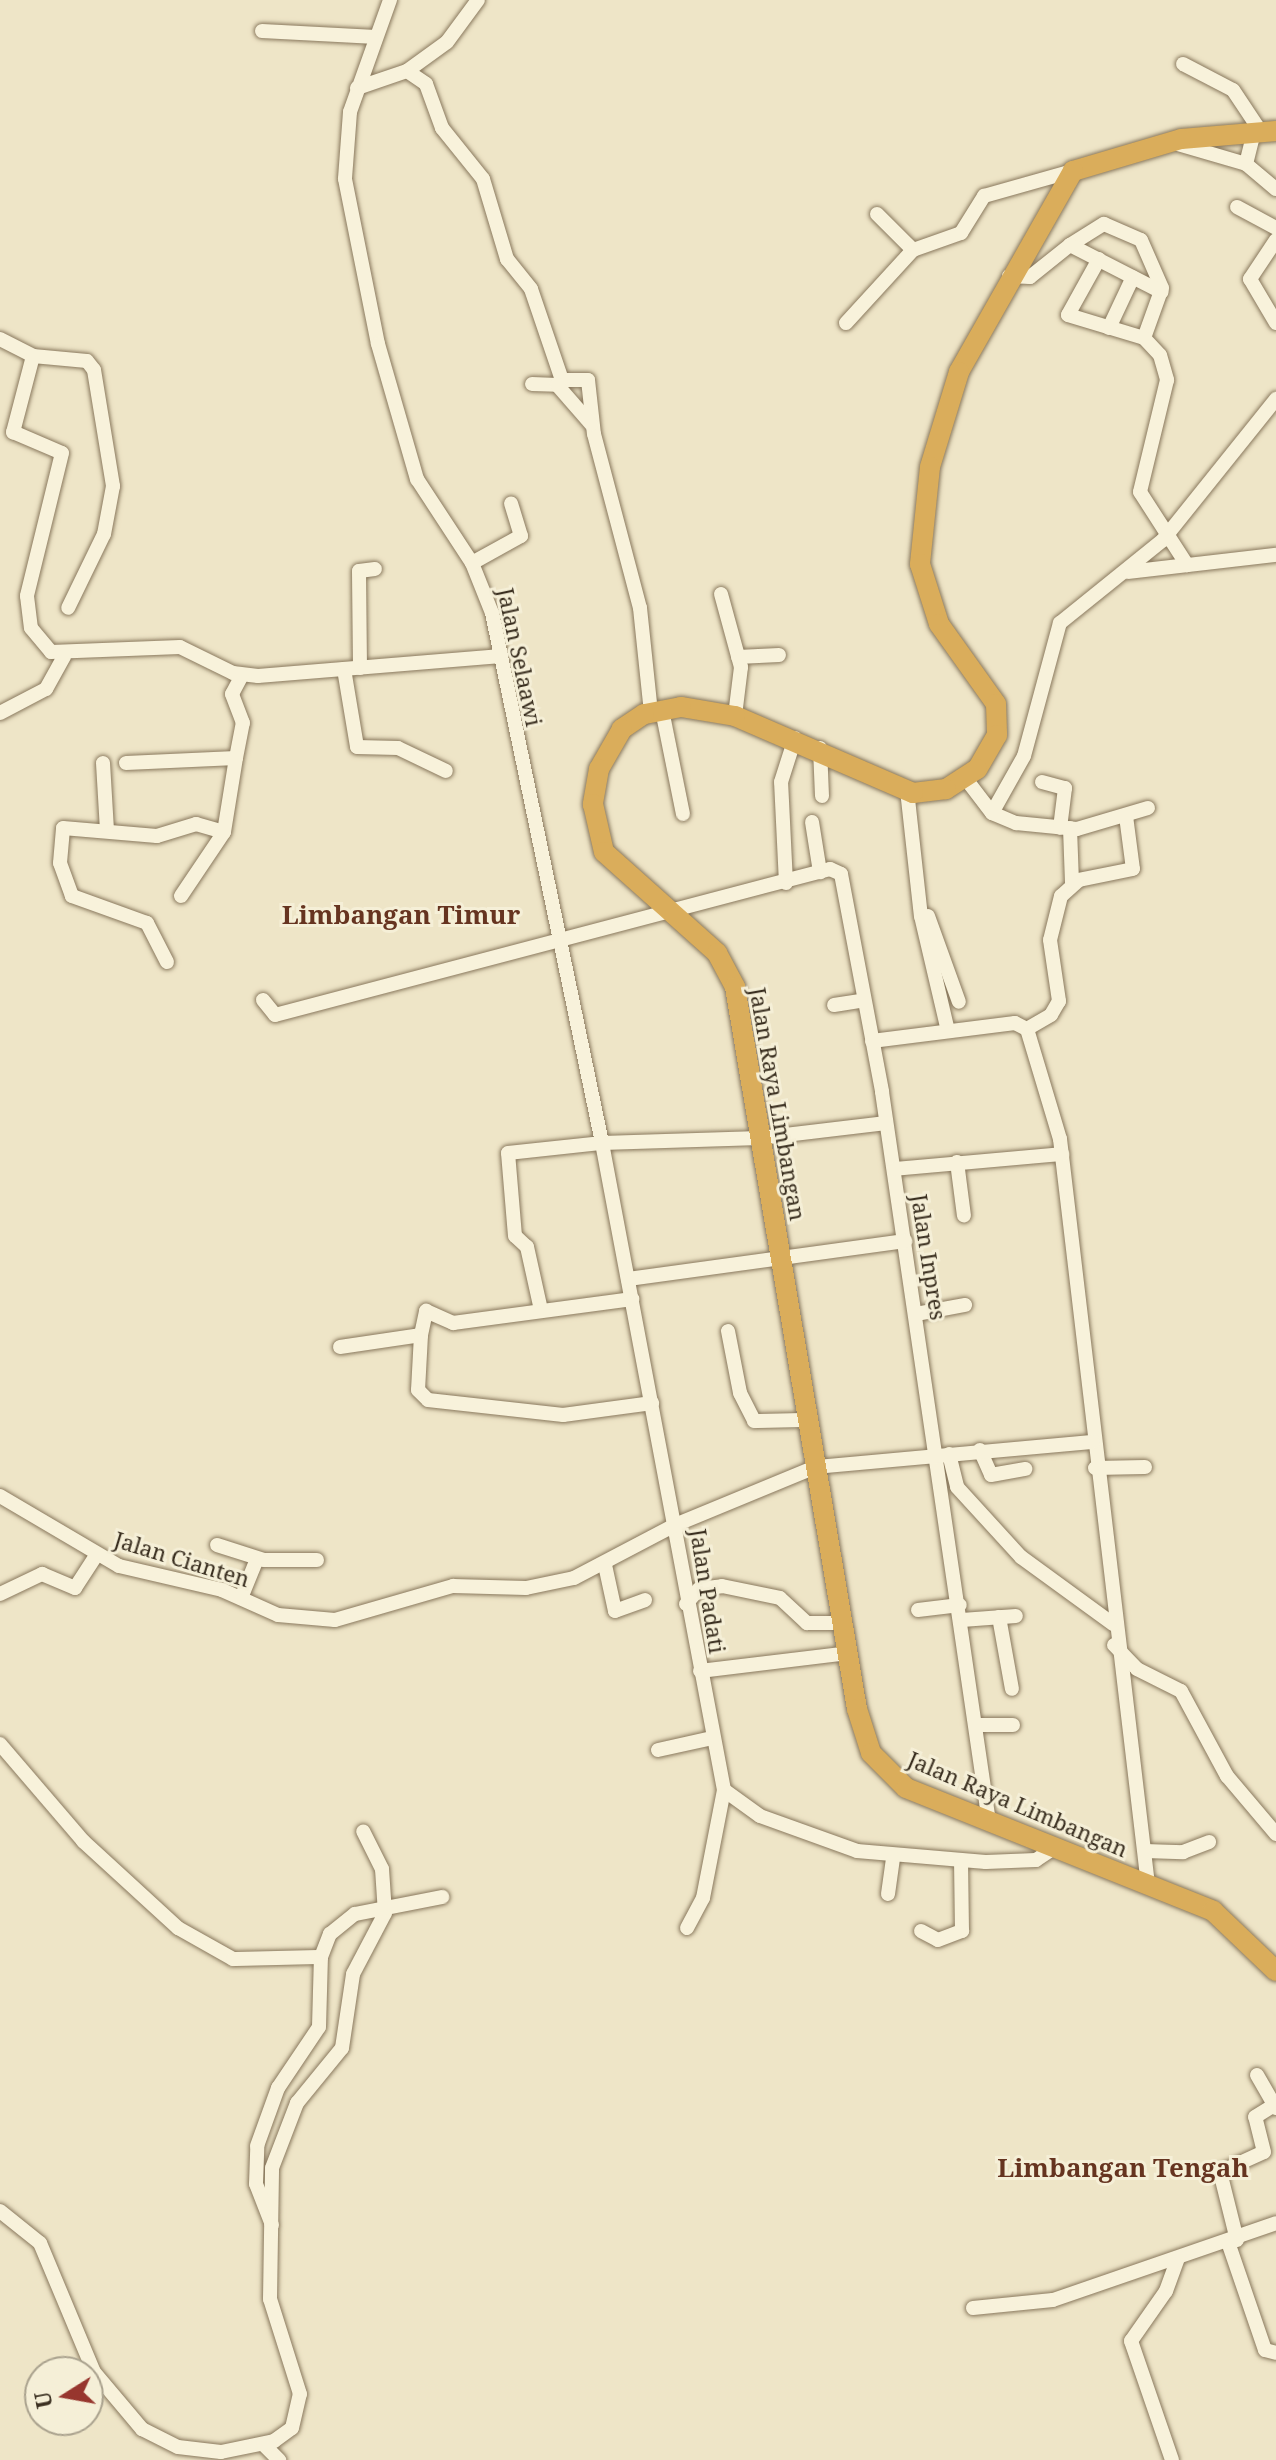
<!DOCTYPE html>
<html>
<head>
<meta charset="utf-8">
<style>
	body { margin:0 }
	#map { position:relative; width:1276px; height:2460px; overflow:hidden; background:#eee5c7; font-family:"Noto Serif",serif }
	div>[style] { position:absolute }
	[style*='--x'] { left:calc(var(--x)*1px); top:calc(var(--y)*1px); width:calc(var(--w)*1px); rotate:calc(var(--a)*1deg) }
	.roads { filter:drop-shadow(0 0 2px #89785d) drop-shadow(0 0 2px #89785d) }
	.minor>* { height:14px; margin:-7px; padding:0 7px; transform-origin:7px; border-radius:7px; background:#f8f2db }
	.highway>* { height:20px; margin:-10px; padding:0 10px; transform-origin:10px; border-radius:10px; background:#daad5b }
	span { translate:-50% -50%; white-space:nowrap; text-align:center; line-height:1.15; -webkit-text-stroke:6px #f5efd7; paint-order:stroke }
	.street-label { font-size:22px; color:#3a2f20 }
	.quarter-label { font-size:26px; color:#663420; font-weight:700 }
	.north { position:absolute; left:24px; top:2356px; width:80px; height:80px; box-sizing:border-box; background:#f5efd7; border:2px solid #aaa28e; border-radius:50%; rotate:259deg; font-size:22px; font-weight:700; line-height:32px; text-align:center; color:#3a2f20 }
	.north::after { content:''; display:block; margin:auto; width:28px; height:36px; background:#97362e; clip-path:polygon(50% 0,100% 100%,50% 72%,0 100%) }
</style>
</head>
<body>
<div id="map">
	<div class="roads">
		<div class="minor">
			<i style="--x:390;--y:0;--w:119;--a:109.7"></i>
			<i style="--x:350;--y:112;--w:67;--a:94.3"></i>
			<i style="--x:345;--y:179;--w:168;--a:78.7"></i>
			<i style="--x:378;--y:344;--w:141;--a:73.9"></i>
			<i style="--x:417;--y:479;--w:100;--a:56.8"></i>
			<i style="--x:472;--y:563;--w:54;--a:68.2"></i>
			<i style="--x:492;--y:613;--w:541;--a:78.27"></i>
			<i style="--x:602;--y:1143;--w:158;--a:-1.8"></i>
			<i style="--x:760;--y:1138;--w:127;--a:-6.8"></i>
			<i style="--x:262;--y:31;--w:114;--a:3"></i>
			<i style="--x:1183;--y:64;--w:56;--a:27.5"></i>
			<i style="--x:1233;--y:90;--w:50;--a:56.3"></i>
			<i style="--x:407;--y:71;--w:23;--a:34"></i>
			<i style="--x:426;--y:84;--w:47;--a:70"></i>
			<i style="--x:442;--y:128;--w:65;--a:51.2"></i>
			<i style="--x:483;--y:179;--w:84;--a:73.3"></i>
			<i style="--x:507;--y:259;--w:38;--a:51"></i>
			<i style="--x:531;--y:289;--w:96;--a:71.2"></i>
			<i style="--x:562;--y:380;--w:26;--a:0"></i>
			<i style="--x:588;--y:380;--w:54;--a:83.7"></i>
			<i style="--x:594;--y:434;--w:180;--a:75.2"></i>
			<i style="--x:640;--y:608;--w:105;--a:84"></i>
			<i style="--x:357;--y:88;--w:53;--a:-18.8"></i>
			<i style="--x:407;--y:71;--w:49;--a:-35.9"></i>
			<i style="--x:447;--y:42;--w:52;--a:-53.6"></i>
			<i style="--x:1171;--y:142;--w:78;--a:16.3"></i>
			<i style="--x:1246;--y:164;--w:39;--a:40"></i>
			<i style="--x:1246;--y:164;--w:33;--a:-76"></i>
			<i style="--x:1237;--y:207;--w:44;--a:28.3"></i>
			<i style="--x:877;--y:214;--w:51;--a:45"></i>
			<i style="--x:1276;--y:240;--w:47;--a:123.7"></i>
			<i style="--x:1250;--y:279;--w:51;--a:59.4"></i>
			<i style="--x:1070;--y:245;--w:40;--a:-32"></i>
			<i style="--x:1104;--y:224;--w:40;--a:23.4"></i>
			<i style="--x:1141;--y:240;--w:52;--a:66.4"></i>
			<i style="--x:1162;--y:288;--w:53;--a:109.8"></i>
			<i style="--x:1099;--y:259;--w:64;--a:119"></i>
			<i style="--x:1068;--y:315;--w:79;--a:16.8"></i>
			<i style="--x:1144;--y:338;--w:23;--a:47"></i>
			<i style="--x:1160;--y:355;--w:26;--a:74"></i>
			<i style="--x:1167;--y:380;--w:115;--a:103.6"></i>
			<i style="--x:1140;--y:492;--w:87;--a:57.2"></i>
			<i style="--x:1009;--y:276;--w:21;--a:3"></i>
			<i style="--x:1030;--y:277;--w:51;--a:-38.7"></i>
			<i style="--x:1070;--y:245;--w:103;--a:27.1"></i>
			<i style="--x:846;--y:323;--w:99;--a:-47.5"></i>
			<i style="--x:913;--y:250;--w:51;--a:-19.5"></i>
			<i style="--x:961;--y:233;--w:44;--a:-58.1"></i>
			<i style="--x:984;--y:196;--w:92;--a:-15.7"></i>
			<i style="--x:1109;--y:328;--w:56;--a:-64.8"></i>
			<i style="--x:0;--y:339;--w:37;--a:27"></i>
			<i style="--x:33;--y:356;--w:54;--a:5.3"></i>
			<i style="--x:87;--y:361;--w:11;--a:52"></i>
			<i style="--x:94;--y:370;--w:118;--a:80.7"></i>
			<i style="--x:113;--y:486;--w:49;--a:100.6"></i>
			<i style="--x:104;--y:534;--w:82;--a:115.9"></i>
			<i style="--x:33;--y:356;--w:79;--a:104.7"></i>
			<i style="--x:13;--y:432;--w:53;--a:23.2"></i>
			<i style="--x:62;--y:453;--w:147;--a:103.8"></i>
			<i style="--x:27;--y:596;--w:32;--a:83"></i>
			<i style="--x:31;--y:628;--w:31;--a:50"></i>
			<i style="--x:51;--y:652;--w:129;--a:-2.2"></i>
			<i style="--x:180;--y:647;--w:59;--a:26.1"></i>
			<i style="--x:233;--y:673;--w:25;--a:7"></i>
			<i style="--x:258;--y:676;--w:244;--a:-4.7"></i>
			<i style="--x:532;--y:384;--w:25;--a:2"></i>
			<i style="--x:557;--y:385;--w:52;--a:48.9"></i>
			<i style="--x:472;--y:563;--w:56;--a:-28.9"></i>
			<i style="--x:521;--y:536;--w:34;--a:-107"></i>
			<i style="--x:1128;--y:572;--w:149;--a:-6.6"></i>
			<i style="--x:721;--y:594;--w:76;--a:74.7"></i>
			<i style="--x:741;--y:667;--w:49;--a:97"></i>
			<i style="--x:738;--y:657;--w:41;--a:-2.8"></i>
			<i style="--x:360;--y:668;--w:97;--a:-90.6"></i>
			<i style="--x:359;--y:571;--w:16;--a:-7"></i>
			<i style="--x:344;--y:669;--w:79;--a:80.5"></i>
			<i style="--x:357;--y:747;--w:41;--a:1.4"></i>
			<i style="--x:398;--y:748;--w:53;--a:25.6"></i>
			<i style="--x:662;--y:710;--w:106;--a:78.6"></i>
			<i style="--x:0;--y:713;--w:52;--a:-27.6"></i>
			<i style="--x:46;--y:689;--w:38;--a:-61"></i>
			<i style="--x:820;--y:748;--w:48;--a:87.6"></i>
			<i style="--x:103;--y:763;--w:67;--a:86.6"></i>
			<i style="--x:126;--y:763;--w:110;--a:-2.6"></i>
			<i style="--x:236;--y:758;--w:36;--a:-79"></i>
			<i style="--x:243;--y:723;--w:31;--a:-111"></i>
			<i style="--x:232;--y:694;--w:21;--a:-62"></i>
			<i style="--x:966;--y:779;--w:43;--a:52.6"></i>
			<i style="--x:992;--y:813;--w:26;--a:23"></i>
			<i style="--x:1016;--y:823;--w:61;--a:5.6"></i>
			<i style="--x:1077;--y:829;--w:74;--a:-16.5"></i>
			<i style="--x:1042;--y:782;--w:24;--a:15"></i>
			<i style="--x:1065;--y:788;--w:40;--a:97.1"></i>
			<i style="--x:907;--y:790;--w:127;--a:83.7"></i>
			<i style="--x:921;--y:916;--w:118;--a:76.8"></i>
			<i style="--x:992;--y:813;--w:65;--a:-60.7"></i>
			<i style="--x:1024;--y:756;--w:138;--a:-74.9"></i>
			<i style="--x:1060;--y:623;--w:132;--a:-38.9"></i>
			<i style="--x:1163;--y:540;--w:181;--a:-51.3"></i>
			<i style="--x:1126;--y:816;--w:53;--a:82.5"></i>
			<i style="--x:1133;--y:869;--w:55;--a:168.5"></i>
			<i style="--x:1079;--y:880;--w:24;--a:138"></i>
			<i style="--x:1061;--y:896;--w:45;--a:104"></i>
			<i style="--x:1050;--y:940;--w:62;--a:81.6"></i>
			<i style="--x:1059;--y:1001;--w:16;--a:120"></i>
			<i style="--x:1051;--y:1015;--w:28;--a:150"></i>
			<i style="--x:1027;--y:1029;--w:115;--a:73.3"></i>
			<i style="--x:1060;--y:1139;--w:751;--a:83.27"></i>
			<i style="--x:812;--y:822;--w:51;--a:80.9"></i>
			<i style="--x:1070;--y:828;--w:55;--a:87.9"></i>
			<i style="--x:786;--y:883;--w:101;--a:-92.8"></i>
			<i style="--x:781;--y:782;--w:46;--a:-72.3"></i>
			<i style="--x:181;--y:896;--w:77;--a:-56.1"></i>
			<i style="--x:928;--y:916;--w:91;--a:70.2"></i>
			<i style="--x:167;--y:962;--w:44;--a:-117.1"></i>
			<i style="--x:147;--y:923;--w:80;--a:-160.2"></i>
			<i style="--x:72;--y:896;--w:35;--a:-110"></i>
			<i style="--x:60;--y:863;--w:35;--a:-85"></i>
			<i style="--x:63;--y:828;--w:94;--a:4.9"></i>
			<i style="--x:157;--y:836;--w:41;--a:-17.1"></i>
			<i style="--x:196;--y:824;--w:29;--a:16"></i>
			<i style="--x:224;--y:832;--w:75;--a:-80.8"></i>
			<i style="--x:263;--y:1000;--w:19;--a:51"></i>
			<i style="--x:275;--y:1015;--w:574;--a:-14.74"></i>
			<i style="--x:830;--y:869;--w:12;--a:24"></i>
			<i style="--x:841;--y:874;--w:222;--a:79.3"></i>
			<i style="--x:882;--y:1092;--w:738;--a:81.66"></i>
			<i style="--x:834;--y:1005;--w:30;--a:-9"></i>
			<i style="--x:872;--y:1041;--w:144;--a:-7.2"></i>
			<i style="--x:1015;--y:1023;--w:13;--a:27"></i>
			<i style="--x:957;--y:1162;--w:54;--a:82.6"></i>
			<i style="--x:894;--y:1169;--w:169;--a:-5.1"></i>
			<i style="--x:628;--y:1279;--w:280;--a:-7.8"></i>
			<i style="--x:541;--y:1310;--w:65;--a:-102.5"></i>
			<i style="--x:527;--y:1247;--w:16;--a:-137"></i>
			<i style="--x:515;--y:1236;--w:83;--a:-94.8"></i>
			<i style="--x:508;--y:1153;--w:95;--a:-6.1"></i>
			<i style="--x:602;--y:1143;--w:658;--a:79.32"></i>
			<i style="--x:724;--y:1790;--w:44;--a:35.8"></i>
			<i style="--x:760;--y:1816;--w:103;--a:19.8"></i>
			<i style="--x:857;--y:1851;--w:129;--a:4.9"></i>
			<i style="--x:986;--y:1862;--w:50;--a:-2.3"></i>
			<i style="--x:1036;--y:1860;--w:23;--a:-34"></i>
			<i style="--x:916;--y:1314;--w:50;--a:-10.4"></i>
			<i style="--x:728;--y:1331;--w:63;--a:79"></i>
			<i style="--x:740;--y:1393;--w:31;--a:63"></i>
			<i style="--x:754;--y:1421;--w:53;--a:-1.1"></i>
			<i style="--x:421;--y:1335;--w:25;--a:-78"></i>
			<i style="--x:426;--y:1311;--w:30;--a:24"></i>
			<i style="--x:453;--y:1323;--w:181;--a:-7.6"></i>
			<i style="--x:340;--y:1347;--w:82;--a:-8.4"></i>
			<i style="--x:421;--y:1335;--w:55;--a:93.1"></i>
			<i style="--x:418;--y:1390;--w:14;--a:45"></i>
			<i style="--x:428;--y:1400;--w:136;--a:6.3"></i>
			<i style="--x:563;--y:1415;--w:90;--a:-7.7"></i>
			<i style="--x:980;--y:1450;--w:27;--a:66"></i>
			<i style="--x:991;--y:1475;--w:35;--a:-10"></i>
			<i style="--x:949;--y:1454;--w:34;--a:76"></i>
			<i style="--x:957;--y:1487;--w:95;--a:47.6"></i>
			<i style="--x:1021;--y:1557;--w:114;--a:36.1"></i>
			<i style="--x:1095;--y:1468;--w:50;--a:-1.1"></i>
			<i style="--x:0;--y:1496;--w:138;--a:30.5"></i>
			<i style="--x:119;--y:1566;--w:106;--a:13.1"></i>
			<i style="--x:222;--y:1590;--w:61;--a:24.1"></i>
			<i style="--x:278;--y:1615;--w:57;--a:5"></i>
			<i style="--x:335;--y:1620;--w:123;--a:-16.1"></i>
			<i style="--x:453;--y:1586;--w:73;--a:1.6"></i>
			<i style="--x:526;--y:1588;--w:49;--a:-11.8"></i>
			<i style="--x:574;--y:1578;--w:114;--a:-27.7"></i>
			<i style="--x:675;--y:1525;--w:152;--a:-22.4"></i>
			<i style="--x:816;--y:1467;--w:278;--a:-5.2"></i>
			<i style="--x:217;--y:1545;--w:49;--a:17.7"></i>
			<i style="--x:264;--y:1560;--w:53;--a:0"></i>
			<i style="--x:605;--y:1565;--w:47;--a:77.7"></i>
			<i style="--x:615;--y:1611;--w:32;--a:-20"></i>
			<i style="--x:0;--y:1594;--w:47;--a:-25.5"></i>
			<i style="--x:42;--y:1574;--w:36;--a:23"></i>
			<i style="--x:75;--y:1588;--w:38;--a:-57"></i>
			<i style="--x:241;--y:1598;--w:42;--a:-67.7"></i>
			<i style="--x:686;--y:1604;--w:20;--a:-49"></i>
			<i style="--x:699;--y:1589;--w:23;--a:-7"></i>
			<i style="--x:722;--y:1586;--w:59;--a:11.7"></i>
			<i style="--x:780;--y:1598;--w:37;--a:43"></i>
			<i style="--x:807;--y:1623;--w:36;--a:0"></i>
			<i style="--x:918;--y:1610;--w:42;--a:-6.8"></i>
			<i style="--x:999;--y:1617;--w:73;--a:79.8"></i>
			<i style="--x:962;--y:1620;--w:54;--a:-4.2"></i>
			<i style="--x:1114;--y:1645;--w:33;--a:46"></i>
			<i style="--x:1137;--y:1669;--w:49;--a:26.6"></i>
			<i style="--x:1181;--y:1691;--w:97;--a:61.6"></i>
			<i style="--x:1227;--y:1776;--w:76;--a:49.8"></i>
			<i style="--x:700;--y:1671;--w:149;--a:-6.9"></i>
			<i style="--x:978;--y:1725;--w:35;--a:0"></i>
			<i style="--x:0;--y:1744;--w:128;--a:49.4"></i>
			<i style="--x:83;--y:1841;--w:129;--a:42.5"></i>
			<i style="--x:178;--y:1928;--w:63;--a:29.4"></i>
			<i style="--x:233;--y:1959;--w:88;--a:-1.3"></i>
			<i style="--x:658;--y:1750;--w:55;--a:-12.5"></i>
			<i style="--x:1145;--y:1851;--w:38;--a:2"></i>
			<i style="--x:1183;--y:1852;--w:28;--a:-21"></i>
			<i style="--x:888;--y:1894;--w:37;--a:-82"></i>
			<i style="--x:687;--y:1928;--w:34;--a:-62"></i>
			<i style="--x:703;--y:1898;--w:110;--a:-79"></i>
			<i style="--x:921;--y:1931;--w:19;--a:28"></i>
			<i style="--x:938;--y:1940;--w:26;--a:-21"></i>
			<i style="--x:962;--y:1931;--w:69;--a:-90.8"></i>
			<i style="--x:1257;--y:2075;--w:38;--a:60"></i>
			<i style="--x:0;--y:2211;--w:51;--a:38.7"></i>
			<i style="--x:40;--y:2243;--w:140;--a:67.3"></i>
			<i style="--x:94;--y:2372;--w:75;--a:49.9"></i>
			<i style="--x:142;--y:2429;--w:40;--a:26.6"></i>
			<i style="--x:178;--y:2447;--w:43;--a:6.6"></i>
			<i style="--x:221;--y:2452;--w:54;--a:-11.7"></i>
			<i style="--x:274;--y:2441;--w:22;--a:-36"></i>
			<i style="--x:292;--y:2428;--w:35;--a:-77"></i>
			<i style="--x:300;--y:2394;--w:100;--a:-107.5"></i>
			<i style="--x:270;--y:2299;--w:131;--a:-89.1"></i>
			<i style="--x:272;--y:2168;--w:70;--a:-69"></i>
			<i style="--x:297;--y:2103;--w:71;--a:-50.7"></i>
			<i style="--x:342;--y:2048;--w:75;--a:-81.5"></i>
			<i style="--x:353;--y:1974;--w:69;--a:-62.3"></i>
			<i style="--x:385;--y:1913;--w:44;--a:-93.9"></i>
			<i style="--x:382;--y:1869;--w:42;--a:-116.6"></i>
			<i style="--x:272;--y:2225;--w:44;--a:-111.3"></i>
			<i style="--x:256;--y:2184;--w:38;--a:-88"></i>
			<i style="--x:257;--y:2146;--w:62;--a:-70.1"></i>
			<i style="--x:278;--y:2088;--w:73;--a:-56.1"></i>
			<i style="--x:319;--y:2027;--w:70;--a:-88.4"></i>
			<i style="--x:321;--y:1957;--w:25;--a:-69"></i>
			<i style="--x:330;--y:1934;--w:32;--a:-39"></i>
			<i style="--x:355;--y:1914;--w:89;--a:-11.1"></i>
			<i style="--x:1237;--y:2240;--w:70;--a:-104"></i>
			<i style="--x:1220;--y:2172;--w:48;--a:-24.4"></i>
			<i style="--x:1264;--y:2152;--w:36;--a:-104"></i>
			<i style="--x:1255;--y:2117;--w:22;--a:-32"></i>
			<i style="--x:1228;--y:2242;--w:114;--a:71.1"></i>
			<i style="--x:1265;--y:2350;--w:11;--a:15"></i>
			<i style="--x:973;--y:2308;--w:80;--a:-5.7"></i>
			<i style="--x:1053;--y:2300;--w:236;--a:-19"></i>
			<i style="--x:263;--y:2444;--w:23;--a:45"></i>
			<i style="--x:1172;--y:2460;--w:126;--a:-109"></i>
			<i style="--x:1131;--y:2341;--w:61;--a:-55"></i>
			<i style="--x:1166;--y:2291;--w:33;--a:-70"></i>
		</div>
		<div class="highway">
			<i style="--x:1276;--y:131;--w:95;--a:175.2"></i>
			<i style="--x:1181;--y:139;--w:113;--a:163.5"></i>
			<i style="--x:1073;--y:171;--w:231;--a:119.6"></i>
			<i style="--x:959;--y:372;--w:99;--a:107"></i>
			<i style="--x:930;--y:467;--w:98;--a:95.9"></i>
			<i style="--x:920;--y:564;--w:63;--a:72.4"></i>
			<i style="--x:939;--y:624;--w:98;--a:54.5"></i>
			<i style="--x:996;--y:704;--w:31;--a:88"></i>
			<i style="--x:997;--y:735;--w:39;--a:120"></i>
			<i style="--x:977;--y:769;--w:37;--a:147"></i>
			<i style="--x:946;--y:789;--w:33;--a:173"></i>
			<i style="--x:913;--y:793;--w:194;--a:-156.6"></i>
			<i style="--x:735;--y:716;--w:55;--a:-170.5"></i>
			<i style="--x:681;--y:707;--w:38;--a:169"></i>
			<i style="--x:644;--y:714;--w:27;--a:146"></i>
			<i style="--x:622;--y:729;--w:46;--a:119.9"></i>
			<i style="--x:599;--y:769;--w:36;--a:100"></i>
			<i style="--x:593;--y:804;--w:49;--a:77.1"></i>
			<i style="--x:604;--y:852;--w:152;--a:41.8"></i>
			<i style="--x:717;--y:953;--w:38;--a:62"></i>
			<i style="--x:735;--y:987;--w:732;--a:80.41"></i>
			<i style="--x:857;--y:1709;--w:46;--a:72.3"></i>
			<i style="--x:871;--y:1753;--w:49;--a:45"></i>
			<i style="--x:906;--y:1788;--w:331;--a:21.8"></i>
			<i style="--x:1213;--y:1911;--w:87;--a:43.6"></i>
		</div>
	</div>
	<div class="street-label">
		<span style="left:520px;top:657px;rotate:78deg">Jalan Selaawi</span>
		<span style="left:778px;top:1104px;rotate:80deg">Jalan Raya Limbangan</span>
		<span style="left:929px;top:1257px;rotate:81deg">Jalan Inpres</span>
		<span style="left:182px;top:1559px;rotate:17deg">Jalan Cianten</span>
		<span style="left:708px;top:1591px;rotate:81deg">Jalan Padati</span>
		<span style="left:1018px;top:1804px;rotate:23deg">Jalan Raya Limbangan</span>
	</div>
	<div class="quarter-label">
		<span style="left:401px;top:915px">Limbangan Timur</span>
		<span style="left:1123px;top:2168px">Limbangan Tengah</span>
	</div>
	<div class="north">U</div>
</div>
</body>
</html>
